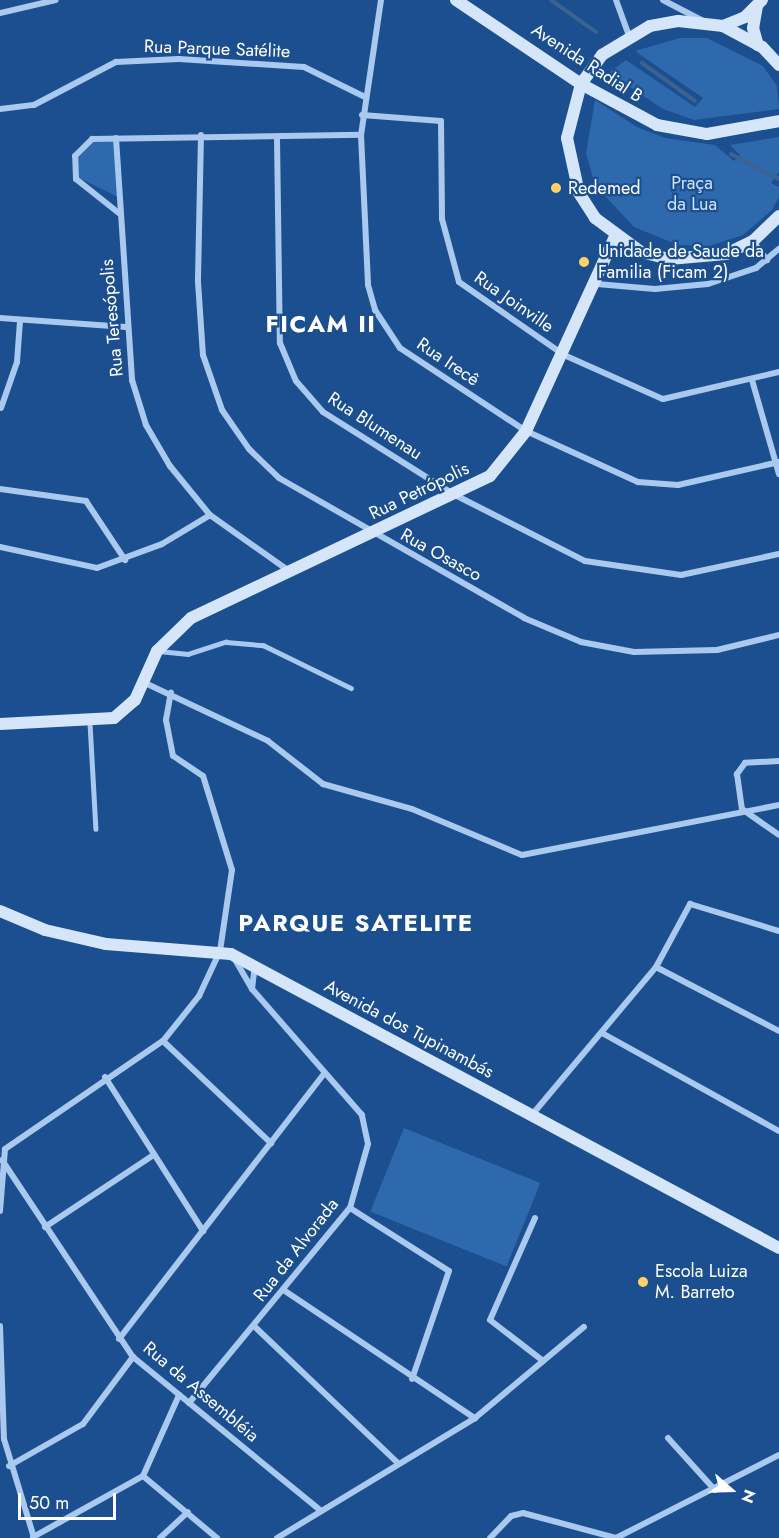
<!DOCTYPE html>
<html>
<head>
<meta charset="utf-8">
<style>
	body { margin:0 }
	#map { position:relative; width:779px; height:1538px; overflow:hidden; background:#1b4f8f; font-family:Jost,sans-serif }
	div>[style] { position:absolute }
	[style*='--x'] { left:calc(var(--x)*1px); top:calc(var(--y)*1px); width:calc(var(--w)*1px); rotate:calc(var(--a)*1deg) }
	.green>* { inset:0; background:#2e69ad; transform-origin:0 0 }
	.stream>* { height:4px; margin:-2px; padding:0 2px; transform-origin:2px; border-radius:2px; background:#3c6290 }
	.lane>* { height:4.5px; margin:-2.25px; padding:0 2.25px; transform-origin:2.25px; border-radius:2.25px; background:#a9c9ee }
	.street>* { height:6px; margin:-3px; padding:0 3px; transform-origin:3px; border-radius:3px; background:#a9c9ee }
	.secondary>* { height:12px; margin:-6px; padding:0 6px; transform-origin:6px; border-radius:6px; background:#d6e6fa }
	.dots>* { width:16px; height:16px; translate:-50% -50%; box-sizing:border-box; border:3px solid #1b4f8f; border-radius:50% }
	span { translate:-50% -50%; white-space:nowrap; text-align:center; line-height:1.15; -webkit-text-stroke:4.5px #1b4f8f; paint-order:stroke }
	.street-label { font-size:18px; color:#fff }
	.park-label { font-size:18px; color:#cfe3fa }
	.poi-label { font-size:18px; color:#fff }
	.left { translate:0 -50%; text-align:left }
	.district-label { font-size:24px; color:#fff; font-weight:700; letter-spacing:1.5px }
	.north { position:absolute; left:701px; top:1460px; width:60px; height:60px; -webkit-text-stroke:4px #1b4f8f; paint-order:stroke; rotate:110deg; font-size:16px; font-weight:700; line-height:24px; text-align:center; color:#fff }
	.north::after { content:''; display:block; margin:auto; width:21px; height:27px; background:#fff; clip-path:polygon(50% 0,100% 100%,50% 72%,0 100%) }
	.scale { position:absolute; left:18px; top:1493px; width:98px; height:27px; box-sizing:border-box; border:3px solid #fff; border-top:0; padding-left:8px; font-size:18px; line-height:21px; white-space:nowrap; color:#fff; -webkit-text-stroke:4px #1b4f8f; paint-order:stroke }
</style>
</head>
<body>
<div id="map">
	<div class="green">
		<i style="clip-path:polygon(680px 38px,707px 38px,763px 66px,777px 86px,779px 109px,694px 120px,663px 109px,609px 73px,626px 60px,695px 107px,703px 98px,635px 51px)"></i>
		<i style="clip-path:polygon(595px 100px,637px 127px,665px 138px,715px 145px,734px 161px,740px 155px,730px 145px,779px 137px,779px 172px,771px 183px,779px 187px,779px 197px,772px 210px,743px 235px,709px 246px,678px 245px,634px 227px,595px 185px,586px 153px)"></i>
		<i style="clip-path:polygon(114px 139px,118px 197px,79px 178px,74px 163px,92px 140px)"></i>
		<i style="left:404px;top:1128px;width:147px;height:90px;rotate:22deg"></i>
	</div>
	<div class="stream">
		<i style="--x:551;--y:0;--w:55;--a:35.4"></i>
		<i style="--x:642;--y:63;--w:65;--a:35.6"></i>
		<i style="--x:731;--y:154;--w:54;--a:27.5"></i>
	</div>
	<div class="lane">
		<i style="--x:159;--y:651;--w:29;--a:6"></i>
		<i style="--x:188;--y:654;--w:40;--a:-18"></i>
		<i style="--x:226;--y:642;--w:37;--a:5"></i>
		<i style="--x:263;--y:645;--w:98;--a:26"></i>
		<i style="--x:90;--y:723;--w:106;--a:86.8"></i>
	</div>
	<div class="street">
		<i style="--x:381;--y:0;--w:136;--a:98.4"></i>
		<i style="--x:361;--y:135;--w:150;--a:87.3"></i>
		<i style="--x:368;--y:285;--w:26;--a:74"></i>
		<i style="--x:375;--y:310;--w:45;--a:56.7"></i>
		<i style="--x:400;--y:348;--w:151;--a:33.4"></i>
		<i style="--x:526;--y:431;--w:123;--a:24.5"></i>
		<i style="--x:638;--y:482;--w:40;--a:4.3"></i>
		<i style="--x:678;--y:485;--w:104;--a:-12.8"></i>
		<i style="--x:616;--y:0;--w:38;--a:70"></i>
		<i style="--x:663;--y:0;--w:47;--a:27.6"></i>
		<i style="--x:0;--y:13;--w:57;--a:-13.1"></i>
		<i style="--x:0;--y:109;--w:34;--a:-7"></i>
		<i style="--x:34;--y:105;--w:93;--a:-27.7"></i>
		<i style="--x:116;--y:62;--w:63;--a:-2.7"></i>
		<i style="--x:179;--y:59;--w:125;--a:3.7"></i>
		<i style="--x:304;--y:67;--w:68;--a:26.2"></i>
		<i style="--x:362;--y:115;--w:79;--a:4.3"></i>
		<i style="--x:441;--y:121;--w:98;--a:89.4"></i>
		<i style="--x:442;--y:219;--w:65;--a:74.9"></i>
		<i style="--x:459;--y:282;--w:128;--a:34.8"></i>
		<i style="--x:564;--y:355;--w:108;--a:24"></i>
		<i style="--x:663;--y:399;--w:119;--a:-13.1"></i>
		<i style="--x:201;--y:135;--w:147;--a:91.2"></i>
		<i style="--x:198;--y:282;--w:73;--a:86.1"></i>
		<i style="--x:203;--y:355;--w:58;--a:70.9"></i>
		<i style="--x:222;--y:410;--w:47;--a:55.3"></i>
		<i style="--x:249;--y:449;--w:42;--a:44"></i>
		<i style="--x:279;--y:478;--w:282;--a:29.7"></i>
		<i style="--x:524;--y:618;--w:62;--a:22.8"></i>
		<i style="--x:581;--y:642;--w:54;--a:10.7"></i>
		<i style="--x:634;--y:652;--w:83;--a:-1.4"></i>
		<i style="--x:717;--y:650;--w:64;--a:-13.6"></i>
		<i style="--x:116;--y:138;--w:243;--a:86.2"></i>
		<i style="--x:132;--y:380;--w:47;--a:72.7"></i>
		<i style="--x:146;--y:425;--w:48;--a:59.7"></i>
		<i style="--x:170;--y:466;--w:63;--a:50.8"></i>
		<i style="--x:210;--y:515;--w:97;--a:35.3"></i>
		<i style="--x:277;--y:138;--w:205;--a:89.2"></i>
		<i style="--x:280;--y:343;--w:41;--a:67.2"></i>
		<i style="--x:296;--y:381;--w:41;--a:48.9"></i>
		<i style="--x:323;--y:412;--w:156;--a:32.2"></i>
		<i style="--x:455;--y:495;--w:146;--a:26.9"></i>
		<i style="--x:585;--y:561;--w:97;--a:8.3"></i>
		<i style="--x:681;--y:575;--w:100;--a:-12.1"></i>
		<i style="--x:120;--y:214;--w:56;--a:-141.5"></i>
		<i style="--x:76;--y:179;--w:23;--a:-92"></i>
		<i style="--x:75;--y:156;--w:24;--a:-45"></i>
		<i style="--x:92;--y:139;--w:269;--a:-0.9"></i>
		<i style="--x:753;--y:241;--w:24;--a:54"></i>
		<i style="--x:597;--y:284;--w:58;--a:4.9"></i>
		<i style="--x:655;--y:289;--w:53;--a:-5.4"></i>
		<i style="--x:708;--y:284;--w:51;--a:-18.4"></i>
		<i style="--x:756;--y:268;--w:30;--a:-40"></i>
		<i style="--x:0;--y:318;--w:126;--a:4.1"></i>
		<i style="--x:752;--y:380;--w:98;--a:74"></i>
		<i style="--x:1;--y:408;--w:49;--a:-70.8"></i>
		<i style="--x:17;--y:362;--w:41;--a:-85.8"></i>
		<i style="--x:0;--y:489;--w:87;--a:7.9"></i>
		<i style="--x:86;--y:501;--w:71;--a:56.5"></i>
		<i style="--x:0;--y:547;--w:99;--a:12.2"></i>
		<i style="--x:97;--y:568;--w:69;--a:-20.3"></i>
		<i style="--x:162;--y:544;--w:56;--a:-31.1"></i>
		<i style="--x:145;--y:683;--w:136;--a:25.2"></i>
		<i style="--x:268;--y:741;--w:70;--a:38"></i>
		<i style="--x:323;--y:784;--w:92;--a:15.7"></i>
		<i style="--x:412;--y:809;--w:119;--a:22.7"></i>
		<i style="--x:522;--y:855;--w:262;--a:-11"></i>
		<i style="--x:779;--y:761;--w:34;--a:177"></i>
		<i style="--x:745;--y:763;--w:14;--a:126"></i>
		<i style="--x:737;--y:774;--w:35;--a:82"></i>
		<i style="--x:742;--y:809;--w:45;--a:35.1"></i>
		<i style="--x:656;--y:967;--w:139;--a:27.5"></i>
		<i style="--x:252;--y:989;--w:23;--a:-83"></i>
		<i style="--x:602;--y:1033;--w:202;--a:29"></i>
		<i style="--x:163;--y:1041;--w:149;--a:43.4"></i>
		<i style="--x:105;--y:1077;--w:183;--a:57.5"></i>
		<i style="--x:531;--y:1116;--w:194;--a:-50"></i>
		<i style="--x:656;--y:967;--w:72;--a:-61.6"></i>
		<i style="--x:690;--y:904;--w:93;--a:16.9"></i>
		<i style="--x:2;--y:1160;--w:237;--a:56.4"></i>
		<i style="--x:133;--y:1357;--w:243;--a:39.3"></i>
		<i style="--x:350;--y:1208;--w:117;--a:32.5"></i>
		<i style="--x:449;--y:1271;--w:114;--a:108.9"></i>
		<i style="--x:0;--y:1211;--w:62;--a:-85.4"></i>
		<i style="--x:5;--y:1149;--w:191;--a:-34.4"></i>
		<i style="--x:163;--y:1041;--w:58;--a:-51.3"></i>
		<i style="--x:199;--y:996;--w:50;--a:-65"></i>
		<i style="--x:220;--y:951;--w:82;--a:-81.6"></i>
		<i style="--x:232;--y:870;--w:98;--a:-107.1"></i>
		<i style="--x:203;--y:776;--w:36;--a:-146"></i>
		<i style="--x:173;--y:756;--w:37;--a:-101"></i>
		<i style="--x:166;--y:720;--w:28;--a:-80"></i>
		<i style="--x:535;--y:1218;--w:111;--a:113.8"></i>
		<i style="--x:490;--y:1320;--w:67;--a:37.7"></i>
		<i style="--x:45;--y:1227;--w:128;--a:-33.6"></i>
		<i style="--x:285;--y:1291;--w:229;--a:33.8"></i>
		<i style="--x:0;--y:1326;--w:113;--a:88"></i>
		<i style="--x:4;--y:1439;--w:103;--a:73.1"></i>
		<i style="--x:254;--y:1326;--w:197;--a:43.6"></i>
		<i style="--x:119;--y:1339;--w:334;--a:-52.3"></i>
		<i style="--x:189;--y:1403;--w:253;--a:-50.5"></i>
		<i style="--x:350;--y:1208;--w:66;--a:-74.3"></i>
		<i style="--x:368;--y:1144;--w:30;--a:-102"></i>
		<i style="--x:362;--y:1115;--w:167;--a:-131.1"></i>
		<i style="--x:252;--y:989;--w:34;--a:-120"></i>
		<i style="--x:668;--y:1438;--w:70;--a:47.9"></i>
		<i style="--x:9;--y:1466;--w:85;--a:-29.6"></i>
		<i style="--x:83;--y:1424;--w:84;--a:-53.3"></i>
		<i style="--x:143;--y:1476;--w:97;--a:40"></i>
		<i style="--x:33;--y:1537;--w:126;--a:-29"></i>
		<i style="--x:143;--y:1476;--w:89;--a:-66"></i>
		<i style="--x:160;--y:1538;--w:38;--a:-43"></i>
		<i style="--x:277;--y:1538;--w:232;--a:-31.2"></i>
		<i style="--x:475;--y:1418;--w:142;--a:-39.9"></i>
		<i style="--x:490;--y:1538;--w:30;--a:-46"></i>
		<i style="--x:511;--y:1516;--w:12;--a:-14"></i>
		<i style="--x:523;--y:1513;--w:96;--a:15"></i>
		<i style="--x:616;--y:1538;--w:183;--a:-27"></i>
	</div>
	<div class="secondary">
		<i style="--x:456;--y:0;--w:151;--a:33.9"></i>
		<i style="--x:581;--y:84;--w:86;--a:28.3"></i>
		<i style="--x:657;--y:125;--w:51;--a:10.2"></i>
		<i style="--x:707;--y:134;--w:73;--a:-10.2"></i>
		<i style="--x:757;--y:6;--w:22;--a:100"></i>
		<i style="--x:753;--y:28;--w:18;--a:74"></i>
		<i style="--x:723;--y:26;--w:24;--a:-22"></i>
		<i style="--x:745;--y:17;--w:24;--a:-45"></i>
		<i style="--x:779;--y:65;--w:25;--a:-133"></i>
		<i style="--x:762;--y:47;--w:44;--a:-151.7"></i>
		<i style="--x:723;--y:26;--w:45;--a:-173.7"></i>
		<i style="--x:678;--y:21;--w:28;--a:170"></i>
		<i style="--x:650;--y:26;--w:56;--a:148.9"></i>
		<i style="--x:602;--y:55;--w:36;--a:126"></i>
		<i style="--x:581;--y:84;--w:56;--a:104.5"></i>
		<i style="--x:567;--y:138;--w:56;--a:77.7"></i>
		<i style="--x:579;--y:193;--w:30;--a:57"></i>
		<i style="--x:595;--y:218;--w:57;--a:36.5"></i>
		<i style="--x:641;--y:252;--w:29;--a:14"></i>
		<i style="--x:669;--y:259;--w:57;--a:-5"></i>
		<i style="--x:726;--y:254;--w:30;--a:-26"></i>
		<i style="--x:753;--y:241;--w:36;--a:-44"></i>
		<i style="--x:0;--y:724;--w:114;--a:-3"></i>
		<i style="--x:114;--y:718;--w:28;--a:-41"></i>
		<i style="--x:135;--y:700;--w:54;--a:-65.8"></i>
		<i style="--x:157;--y:651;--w:47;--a:-44.1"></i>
		<i style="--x:191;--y:618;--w:331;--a:-25.4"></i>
		<i style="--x:490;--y:476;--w:58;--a:-51.3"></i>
		<i style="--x:526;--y:431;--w:213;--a:-65.4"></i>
		<i style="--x:0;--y:911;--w:49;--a:22.9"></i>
		<i style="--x:45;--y:930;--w:63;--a:12.9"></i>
		<i style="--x:106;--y:944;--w:125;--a:4.6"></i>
		<i style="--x:231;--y:954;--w:622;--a:28.21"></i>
	</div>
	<div class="dots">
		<i style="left:556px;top:188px;background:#ffd166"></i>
		<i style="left:584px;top:262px;background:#ffd166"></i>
		<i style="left:643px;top:1282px;background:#ffd166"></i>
	</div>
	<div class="street-label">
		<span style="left:217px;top:49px;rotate:2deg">Rua Parque Satélite</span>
		<span style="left:587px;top:63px;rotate:33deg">Avenida Radial B</span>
		<span style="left:514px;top:302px;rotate:35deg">Rua Joinville</span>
		<span style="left:112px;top:318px;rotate:-95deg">Rua Teresópolis</span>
		<span style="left:448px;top:362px;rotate:34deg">Rua Irecê</span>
		<span style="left:375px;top:426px;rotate:33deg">Rua Blumenau</span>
		<span style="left:419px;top:491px;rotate:-26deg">Rua Petrópolis</span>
		<span style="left:441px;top:555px;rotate:29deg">Rua Osasco</span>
		<span style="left:409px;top:1029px;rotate:28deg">Avenida dos Tupinambás</span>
		<span style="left:296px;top:1250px;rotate:-52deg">Rua da Alvorada</span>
		<span style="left:201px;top:1392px;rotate:40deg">Rua da Assembléia</span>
	</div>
	<div class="park-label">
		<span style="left:692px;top:194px">Praça<br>da Lua</span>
	</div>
	<div class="poi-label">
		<span class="left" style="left:568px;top:188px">Redemed</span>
		<span class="left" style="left:598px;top:262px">Unidade de Saude da<br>Familia (Ficam 2)</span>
		<span class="left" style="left:655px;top:1282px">Escola Luiza<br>M. Barreto</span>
	</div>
	<div class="district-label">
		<span style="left:321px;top:324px">FICAM II</span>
		<span style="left:356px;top:923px">PARQUE SATELITE</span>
	</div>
	<div class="north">N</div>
	<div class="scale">50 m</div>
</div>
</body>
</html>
